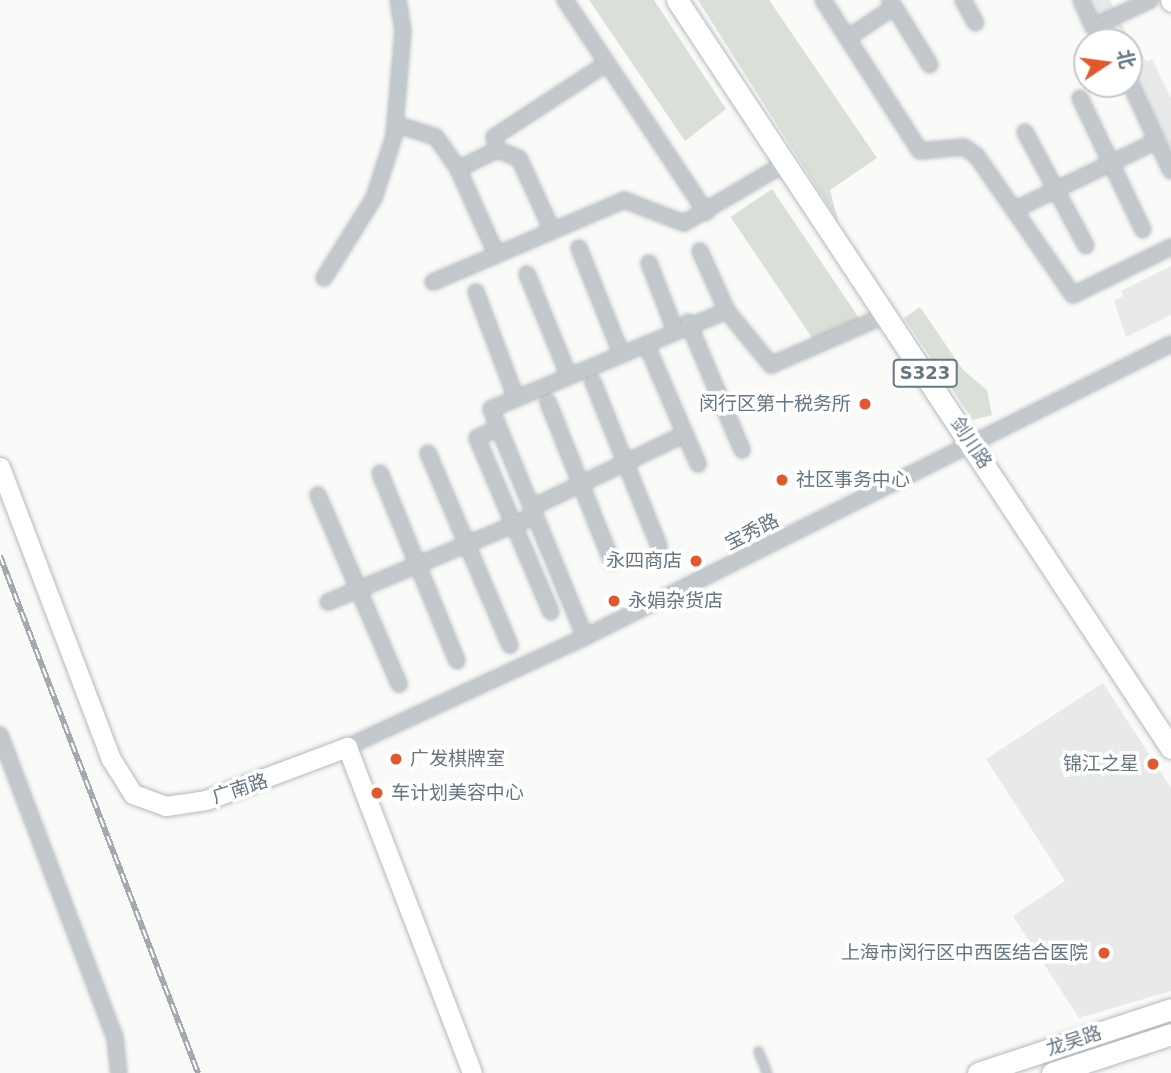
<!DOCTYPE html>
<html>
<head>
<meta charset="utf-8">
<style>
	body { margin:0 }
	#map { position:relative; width:1171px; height:1073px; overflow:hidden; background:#fafaf8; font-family:"DejaVu Sans","Noto Sans SC",sans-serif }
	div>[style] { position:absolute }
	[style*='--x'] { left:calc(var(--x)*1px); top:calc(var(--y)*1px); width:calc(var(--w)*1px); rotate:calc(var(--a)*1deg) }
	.built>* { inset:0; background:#e8e9e9 }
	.green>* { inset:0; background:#dadfd7; transform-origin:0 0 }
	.roads { filter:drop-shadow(0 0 2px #b3babf) drop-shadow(0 0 2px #b3babf) }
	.lane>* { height:7px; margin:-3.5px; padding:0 3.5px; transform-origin:3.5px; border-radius:3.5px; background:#c3c8cc }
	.street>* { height:14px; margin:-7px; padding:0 7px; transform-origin:7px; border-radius:7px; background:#c3c8cc }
	.secondary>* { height:19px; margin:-9.5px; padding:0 9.5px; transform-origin:9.5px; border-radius:9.5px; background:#fff }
	.primary>* { height:21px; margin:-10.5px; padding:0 10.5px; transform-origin:10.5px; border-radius:10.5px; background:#fff }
	.rail>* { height:6px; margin-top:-3px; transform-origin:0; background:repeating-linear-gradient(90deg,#fff 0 10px,#a2aab0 0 20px); box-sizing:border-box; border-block:2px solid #a2aab0 }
	.dots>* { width:19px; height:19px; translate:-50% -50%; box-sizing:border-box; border:4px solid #fff; border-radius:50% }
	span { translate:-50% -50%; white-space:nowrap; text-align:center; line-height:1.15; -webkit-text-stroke:7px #fff; paint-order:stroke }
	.shield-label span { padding:2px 5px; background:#fff; border:2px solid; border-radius:5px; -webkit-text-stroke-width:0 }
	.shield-label { font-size:18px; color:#657683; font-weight:700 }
	.poi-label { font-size:19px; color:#657683 }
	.right { translate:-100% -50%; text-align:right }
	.left { translate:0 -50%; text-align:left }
	.street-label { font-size:19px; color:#657683 }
	.north { position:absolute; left:1073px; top:28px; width:70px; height:70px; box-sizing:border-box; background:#fff; border:2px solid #c1c8cd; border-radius:50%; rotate:77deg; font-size:19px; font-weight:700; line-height:28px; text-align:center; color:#657683 }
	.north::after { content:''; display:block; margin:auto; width:24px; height:32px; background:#e4572e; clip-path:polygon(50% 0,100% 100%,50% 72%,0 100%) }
</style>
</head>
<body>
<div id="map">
	<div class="built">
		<i style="clip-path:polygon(1084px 0,1110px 0,1134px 48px,1139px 46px,1146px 62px,1152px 59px,1171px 98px,1171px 150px,1129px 69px,1129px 42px,1106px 42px)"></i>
		<i style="clip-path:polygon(1171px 266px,1171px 315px,1126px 337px,1114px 301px,1123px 296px,1121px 291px)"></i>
		<i style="clip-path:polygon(1103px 683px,1171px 788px,1171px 991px,1079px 1018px,1013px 916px,1065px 881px,986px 759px)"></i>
	</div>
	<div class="green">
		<i style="clip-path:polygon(589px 0,654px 0,726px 109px,685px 141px)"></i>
		<i style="clip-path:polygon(698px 0,769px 0,877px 158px,830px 190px,838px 221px)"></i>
		<i style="left:772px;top:189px;width:156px;height:50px;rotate:56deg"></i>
		<i style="clip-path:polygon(920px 307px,963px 370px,987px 390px,992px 415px,973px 420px,904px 318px)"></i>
	</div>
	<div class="roads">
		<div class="lane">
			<i style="--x:758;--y:1051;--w:24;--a:68"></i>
		</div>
		<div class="street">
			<i style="--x:565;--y:0;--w:255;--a:56.4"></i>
			<i style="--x:823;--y:0;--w:179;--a:57.3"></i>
			<i style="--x:920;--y:151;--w:44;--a:-5.2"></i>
			<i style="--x:964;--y:147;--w:14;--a:34"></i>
			<i style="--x:976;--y:155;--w:170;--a:55.3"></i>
			<i style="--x:1073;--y:295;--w:109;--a:-26.1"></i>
			<i style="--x:890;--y:0;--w:76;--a:58.4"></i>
			<i style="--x:963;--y:0;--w:26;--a:61"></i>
			<i style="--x:1081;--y:0;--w:30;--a:66"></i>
			<i style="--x:1093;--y:27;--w:63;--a:-25.3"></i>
			<i style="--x:849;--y:37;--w:54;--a:-33.7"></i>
			<i style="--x:1129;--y:81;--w:99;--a:65"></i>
			<i style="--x:1080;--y:98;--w:146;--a:64.5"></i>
			<i style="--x:395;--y:124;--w:43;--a:17.6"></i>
			<i style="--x:436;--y:137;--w:39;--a:55"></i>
			<i style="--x:458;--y:169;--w:43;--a:-26"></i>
			<i style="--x:497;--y:150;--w:23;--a:20"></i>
			<i style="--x:519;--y:158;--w:77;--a:65.4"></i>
			<i style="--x:1025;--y:132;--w:129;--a:61.8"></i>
			<i style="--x:497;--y:150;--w:13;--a:-103"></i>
			<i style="--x:494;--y:137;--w:135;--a:-33.2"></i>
			<i style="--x:458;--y:169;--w:92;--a:65.7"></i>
			<i style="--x:1014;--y:210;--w:159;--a:-25.8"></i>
			<i style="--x:579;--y:248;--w:113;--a:68.2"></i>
			<i style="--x:700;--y:251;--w:66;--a:65.8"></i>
			<i style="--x:649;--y:263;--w:72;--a:68.8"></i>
			<i style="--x:527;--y:274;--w:108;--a:67.7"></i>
			<i style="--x:324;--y:278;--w:94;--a:-58"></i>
			<i style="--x:374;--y:198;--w:65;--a:-72.1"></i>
			<i style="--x:394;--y:136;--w:105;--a:-85.1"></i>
			<i style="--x:403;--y:31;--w:31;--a:-99"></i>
			<i style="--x:433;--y:282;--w:208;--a:-23.2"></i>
			<i style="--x:624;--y:200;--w:64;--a:21"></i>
			<i style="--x:684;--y:223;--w:118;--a:-30.5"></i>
			<i style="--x:476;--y:292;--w:113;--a:69.3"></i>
			<i style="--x:688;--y:322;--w:139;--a:67.1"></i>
			<i style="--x:650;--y:353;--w:121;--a:66.6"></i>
			<i style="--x:593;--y:382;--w:177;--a:68.1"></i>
			<i style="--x:548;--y:402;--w:172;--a:68.2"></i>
			<i style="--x:498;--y:428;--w:23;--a:155"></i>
			<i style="--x:477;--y:438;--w:189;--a:67"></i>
			<i style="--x:428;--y:453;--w:209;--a:66.9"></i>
			<i style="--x:380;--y:473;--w:203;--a:67.7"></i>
			<i style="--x:318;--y:495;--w:206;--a:66.8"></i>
			<i style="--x:531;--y:508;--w:171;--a:-25.7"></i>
			<i style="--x:328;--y:602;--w:224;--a:-22.6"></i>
			<i style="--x:585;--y:637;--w:247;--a:-112.4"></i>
			<i style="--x:491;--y:409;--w:256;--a:-22.6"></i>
			<i style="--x:727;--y:311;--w:70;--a:50.8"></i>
			<i style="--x:771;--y:365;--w:125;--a:-23.5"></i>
			<i style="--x:0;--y:735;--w:323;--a:69.2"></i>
			<i style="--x:115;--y:1037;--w:36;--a:84"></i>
			<i style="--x:347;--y:747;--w:262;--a:-24.8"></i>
			<i style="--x:585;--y:637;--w:655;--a:-26.57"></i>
		</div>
		<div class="secondary">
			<i style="--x:1170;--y:0;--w:2;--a:63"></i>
			<i style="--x:0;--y:467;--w:312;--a:69.2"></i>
			<i style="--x:111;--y:759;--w:41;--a:57.8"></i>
			<i style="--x:133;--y:794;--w:35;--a:20"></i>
			<i style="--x:166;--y:806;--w:40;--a:-8.5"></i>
			<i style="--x:206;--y:800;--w:151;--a:-20.6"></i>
			<i style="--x:347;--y:747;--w:349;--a:69"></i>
		</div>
		<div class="primary">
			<i style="--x:677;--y:0;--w:896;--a:56.56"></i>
			<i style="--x:978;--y:1073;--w:203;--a:-18.3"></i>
			<i style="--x:1052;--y:1073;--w:125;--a:-18.1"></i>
		</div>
	</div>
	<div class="rail">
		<i style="--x:0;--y:556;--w:554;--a:69.04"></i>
	</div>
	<div class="dots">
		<i style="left:865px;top:404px;background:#e4572e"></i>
		<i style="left:782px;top:480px;background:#e4572e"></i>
		<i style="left:696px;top:561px;background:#e4572e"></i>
		<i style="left:614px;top:601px;background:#e4572e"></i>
		<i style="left:396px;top:759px;background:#e4572e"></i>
		<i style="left:1153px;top:764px;background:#e4572e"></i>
		<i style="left:377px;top:793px;background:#e4572e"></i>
		<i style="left:1104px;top:953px;background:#e4572e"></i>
	</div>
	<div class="shield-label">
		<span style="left:925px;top:373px">S323</span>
	</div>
	<div class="poi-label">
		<span class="right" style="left:851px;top:404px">闵行区第十税务所</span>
		<span class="left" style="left:796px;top:480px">社区事务中心</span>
		<span class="right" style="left:682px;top:561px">永四商店</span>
		<span class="left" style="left:628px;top:601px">永娟杂货店</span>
		<span class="left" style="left:410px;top:759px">广发棋牌室</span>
		<span class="right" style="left:1139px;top:764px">锦江之星</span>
		<span class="left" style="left:391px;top:793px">车计划美容中心</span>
		<span class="right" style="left:1088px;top:953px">上海市闵行区中西医结合医院</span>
	</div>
	<div class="street-label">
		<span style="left:971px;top:443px;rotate:56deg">剑川路</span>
		<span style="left:752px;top:532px;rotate:-27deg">宝秀路</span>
		<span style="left:240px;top:789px;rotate:-18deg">广南路</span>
		<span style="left:1074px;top:1041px;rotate:-18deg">龙吴路</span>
	</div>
	<div class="north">北</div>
</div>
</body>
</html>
